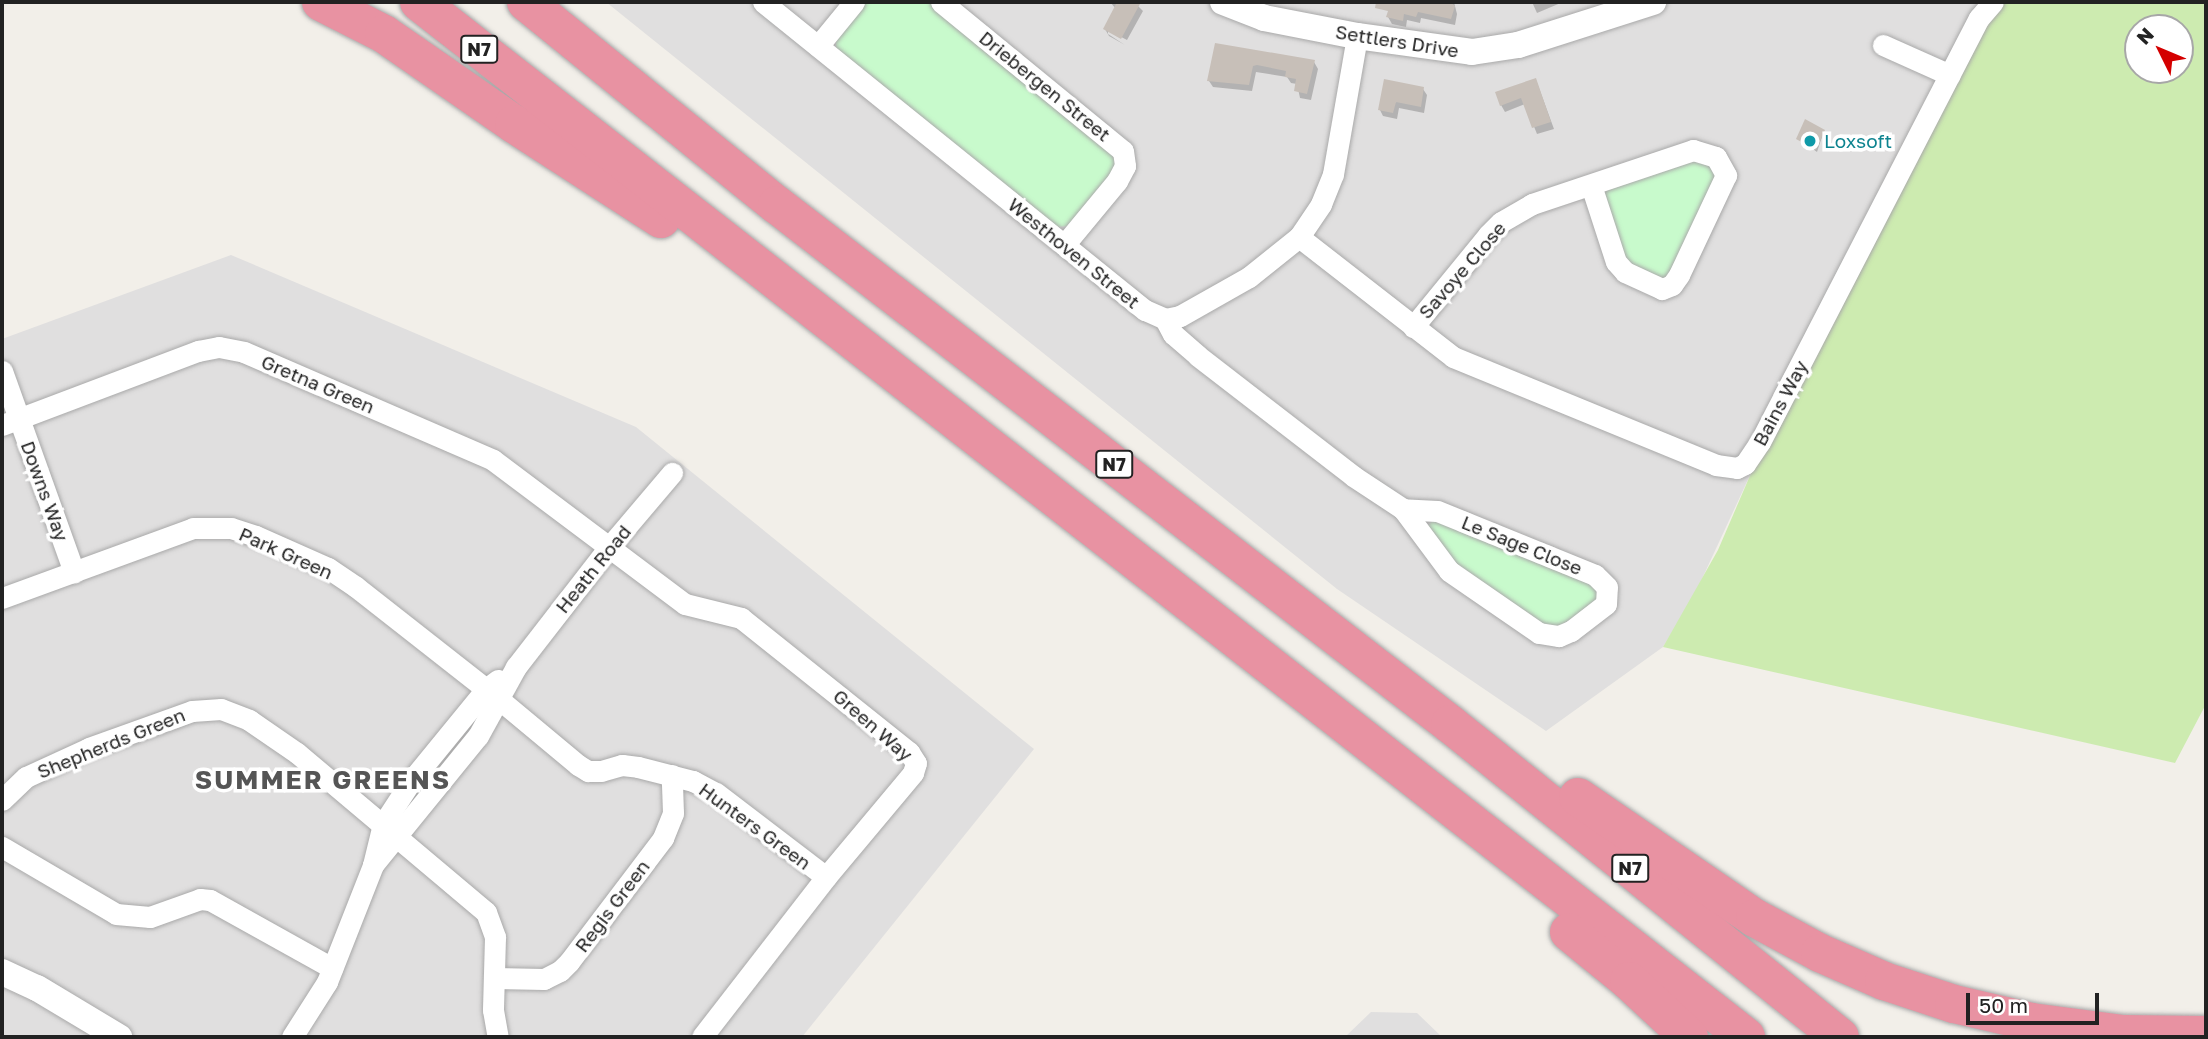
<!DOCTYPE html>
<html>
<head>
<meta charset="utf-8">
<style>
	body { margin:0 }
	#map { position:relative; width:2208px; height:1039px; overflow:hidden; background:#f2efe9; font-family:"Golos Text",sans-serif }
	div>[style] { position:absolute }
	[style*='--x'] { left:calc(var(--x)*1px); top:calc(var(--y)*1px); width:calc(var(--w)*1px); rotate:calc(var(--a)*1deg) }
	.residential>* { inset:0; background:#e0dfdf }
	.grass>* { inset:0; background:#cdebb0 }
	.park>* { inset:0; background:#c8facc }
	.shadow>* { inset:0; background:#0003 }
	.building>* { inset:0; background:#c7bfb8 }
	.roads { filter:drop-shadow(0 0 2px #a9a9a9) drop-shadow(0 0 2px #a9a9a9) }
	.minor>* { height:21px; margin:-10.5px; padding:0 10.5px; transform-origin:10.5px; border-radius:10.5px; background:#fff }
	.tertiary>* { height:26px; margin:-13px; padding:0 13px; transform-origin:13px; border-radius:13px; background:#fff }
	.motorway>* { height:38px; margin:-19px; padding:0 19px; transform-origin:19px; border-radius:19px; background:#e892a2 }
	.dots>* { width:19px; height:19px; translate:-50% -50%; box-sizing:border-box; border:4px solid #fff; border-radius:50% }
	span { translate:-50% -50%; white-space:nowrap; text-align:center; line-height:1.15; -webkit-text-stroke:7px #fff; paint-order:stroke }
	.shield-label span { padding:2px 5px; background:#fff; border:2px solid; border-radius:5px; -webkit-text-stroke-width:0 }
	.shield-label { font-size:18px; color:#222; font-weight:700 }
	.street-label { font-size:19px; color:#222 }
	.culture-label { font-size:19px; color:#0d838f }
	.left { translate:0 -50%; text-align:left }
	.district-label { font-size:26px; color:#555; font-weight:700; letter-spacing:2px }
	.frame { position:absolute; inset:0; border:4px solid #222; pointer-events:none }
	.north { position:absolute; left:2124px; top:14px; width:70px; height:70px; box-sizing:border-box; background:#fff; border:2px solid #a7a7a7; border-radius:50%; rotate:313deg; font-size:19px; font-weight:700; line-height:28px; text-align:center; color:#222 }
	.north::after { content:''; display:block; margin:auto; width:24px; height:32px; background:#d40000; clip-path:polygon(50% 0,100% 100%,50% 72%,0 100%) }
	.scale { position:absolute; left:1966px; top:993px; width:133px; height:32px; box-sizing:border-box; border:4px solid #222; border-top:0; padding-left:9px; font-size:21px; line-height:24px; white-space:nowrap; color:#222; -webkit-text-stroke:5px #fff; paint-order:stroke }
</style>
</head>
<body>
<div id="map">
	<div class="residential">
		<i style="clip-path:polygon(606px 2px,1993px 2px,1746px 464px,1752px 471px,1694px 596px,1663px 647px,1546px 731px,1337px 589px)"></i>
		<i style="clip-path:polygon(231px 255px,636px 427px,1034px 749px,802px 1037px,2px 1037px,2px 339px)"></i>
		<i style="clip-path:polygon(1371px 1012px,1417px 1013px,1442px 1037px,1345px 1037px)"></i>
	</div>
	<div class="grass">
		<i style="clip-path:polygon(evenodd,2003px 2px,2206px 2px,2206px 704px,2175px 763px,1663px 647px,1718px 550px,1752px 471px,1982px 30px,2003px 2px,2138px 28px,2180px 28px,2180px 70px,2138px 70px,2138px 28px)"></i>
	</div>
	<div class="park">
		<i style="clip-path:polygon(863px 2px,929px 2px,1112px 150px,1116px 169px,1068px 226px,1056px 227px,836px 49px,836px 35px)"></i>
		<i style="clip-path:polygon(1698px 156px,1719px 174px,1671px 274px,1663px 279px,1628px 267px,1601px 190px)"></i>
		<i style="clip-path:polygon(1433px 520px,1597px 587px,1597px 603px,1553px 630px,1458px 570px,1428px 526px)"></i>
	</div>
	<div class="shadow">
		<i style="clip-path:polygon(1110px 2px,1134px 2px,1143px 11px,1127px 40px,1108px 30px,1108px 34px,1125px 45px,1109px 36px,1105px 29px,1116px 9px)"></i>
		<i style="clip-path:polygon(1368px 2px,1454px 2px,1457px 14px,1455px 25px,1421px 18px,1420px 23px,1407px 20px,1406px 27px,1392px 24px,1388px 17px,1390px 7px)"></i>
		<i style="clip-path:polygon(1532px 2px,1563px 2px,1537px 13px)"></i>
		<i style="clip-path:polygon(1217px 45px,1314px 62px,1318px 69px,1311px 100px,1300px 98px,1297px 84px,1291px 83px,1287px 77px,1256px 72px,1252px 91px,1213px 87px,1209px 81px)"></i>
		<i style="clip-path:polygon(1536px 80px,1554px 129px,1537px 134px,1525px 104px,1505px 112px,1501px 105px)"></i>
		<i style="clip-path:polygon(1423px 89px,1427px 95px,1424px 113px,1399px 108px,1397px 119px,1383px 116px,1380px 110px)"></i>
		<i style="clip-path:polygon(1824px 131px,1817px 152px,1798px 138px)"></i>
	</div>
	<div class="building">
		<i style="clip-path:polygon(1117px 2px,1141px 2px,1121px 39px,1103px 29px)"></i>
		<i style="clip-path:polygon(1376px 2px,1450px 2px,1455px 6px,1451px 19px,1418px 12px,1416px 17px,1404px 14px,1403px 21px,1386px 17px,1388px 11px,1375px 8px)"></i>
		<i style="clip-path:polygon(1215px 43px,1315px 60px,1307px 94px,1294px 91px,1296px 79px,1285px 77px,1286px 71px,1257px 65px,1253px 66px,1249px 85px,1207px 81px)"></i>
		<i style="clip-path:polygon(1536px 78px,1551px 122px,1532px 128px,1521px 98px,1500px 106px,1495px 92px)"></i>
		<i style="clip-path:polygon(1384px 79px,1424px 87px,1421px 107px,1396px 102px,1393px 113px,1378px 110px)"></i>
		<i style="clip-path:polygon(1805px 119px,1825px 130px,1816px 150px,1796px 139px)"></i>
	</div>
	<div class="roads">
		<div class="minor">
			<i style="--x:763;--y:2;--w:491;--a:38.9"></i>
			<i style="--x:1145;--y:310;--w:22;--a:24"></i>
			<i style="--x:1165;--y:319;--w:15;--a:-11"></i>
			<i style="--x:1180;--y:316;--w:79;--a:-29.5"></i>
			<i style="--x:1249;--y:277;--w:64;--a:-38.7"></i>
			<i style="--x:1299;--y:237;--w:40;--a:-56"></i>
			<i style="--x:1321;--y:204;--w:32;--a:-68"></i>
			<i style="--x:1333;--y:174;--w:140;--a:-80.1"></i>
			<i style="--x:941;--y:2;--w:235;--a:39.3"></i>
			<i style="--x:1123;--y:151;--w:15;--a:82"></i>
			<i style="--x:1125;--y:166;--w:17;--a:118"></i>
			<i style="--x:1117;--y:181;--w:83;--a:129.6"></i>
			<i style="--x:1883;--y:45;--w:73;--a:24.1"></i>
			<i style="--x:818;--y:46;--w:57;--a:-50.7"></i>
			<i style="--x:1299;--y:237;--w:195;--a:37.9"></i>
			<i style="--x:1453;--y:357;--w:284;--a:22.3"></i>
			<i style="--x:1716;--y:465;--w:21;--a:8"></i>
			<i style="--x:1737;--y:468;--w:9;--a:-27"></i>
			<i style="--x:1745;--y:464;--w:27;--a:-56"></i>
			<i style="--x:1760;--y:442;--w:477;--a:-62.7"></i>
			<i style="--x:1979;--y:18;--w:21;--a:-49"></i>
			<i style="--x:1165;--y:319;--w:17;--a:62"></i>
			<i style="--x:1173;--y:334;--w:33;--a:41"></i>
			<i style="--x:1198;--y:356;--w:196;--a:37.7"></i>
			<i style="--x:1353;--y:476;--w:60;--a:33.4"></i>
			<i style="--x:1403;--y:509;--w:77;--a:53.4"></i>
			<i style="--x:1449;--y:571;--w:109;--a:34.6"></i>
			<i style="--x:1539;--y:633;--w:20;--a:9"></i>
			<i style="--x:1559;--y:636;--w:13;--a:-23"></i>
			<i style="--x:1571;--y:631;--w:44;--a:-37.6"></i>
			<i style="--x:1606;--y:604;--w:17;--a:-87"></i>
			<i style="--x:1607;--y:587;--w:17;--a:-135"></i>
			<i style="--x:1595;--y:575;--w:170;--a:-157.9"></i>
			<i style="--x:1437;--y:511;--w:34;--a:-177"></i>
			<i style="--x:1413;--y:327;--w:119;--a:-50.8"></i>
			<i style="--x:1488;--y:235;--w:18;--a:-45"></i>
			<i style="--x:1501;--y:222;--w:36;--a:-30"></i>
			<i style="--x:1532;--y:204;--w:170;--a:-18.5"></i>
			<i style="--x:1693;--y:150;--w:24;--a:17"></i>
			<i style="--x:1716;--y:157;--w:21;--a:61"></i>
			<i style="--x:1726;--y:175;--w:110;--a:115.2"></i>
			<i style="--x:1679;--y:275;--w:12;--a:125"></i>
			<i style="--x:1672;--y:285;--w:11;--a:158"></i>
			<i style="--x:1662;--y:289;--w:41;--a:-155.3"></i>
			<i style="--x:1625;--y:272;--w:13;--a:-132"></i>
			<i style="--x:1616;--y:262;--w:81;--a:-108"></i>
			<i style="--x:2;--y:371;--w:214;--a:70.3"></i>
			<i style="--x:2;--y:425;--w:210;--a:-20.7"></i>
			<i style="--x:198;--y:351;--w:21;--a:-11"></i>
			<i style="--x:219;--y:347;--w:25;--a:11"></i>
			<i style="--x:244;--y:352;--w:271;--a:23.4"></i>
			<i style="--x:493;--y:460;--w:240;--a:36.9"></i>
			<i style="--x:685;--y:604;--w:58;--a:14"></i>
			<i style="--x:741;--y:618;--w:215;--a:38.6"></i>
			<i style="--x:909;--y:752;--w:13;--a:58"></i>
			<i style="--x:916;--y:763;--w:10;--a:107"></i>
			<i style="--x:913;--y:773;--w:136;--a:129.9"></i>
			<i style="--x:826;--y:877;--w:202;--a:127.8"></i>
			<i style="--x:2;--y:598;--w:203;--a:-20.1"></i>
			<i style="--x:193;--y:528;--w:38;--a:0"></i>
			<i style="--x:231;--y:528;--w:26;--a:18"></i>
			<i style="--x:256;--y:536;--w:79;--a:24"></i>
			<i style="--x:328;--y:568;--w:34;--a:34"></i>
			<i style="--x:356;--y:587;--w:183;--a:38.1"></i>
			<i style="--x:500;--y:700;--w:102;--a:39.8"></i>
			<i style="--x:578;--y:765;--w:12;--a:31"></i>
			<i style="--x:588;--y:771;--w:13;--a:0"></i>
			<i style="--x:601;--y:771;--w:22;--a:-16"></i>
			<i style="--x:622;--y:765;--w:16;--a:7"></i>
			<i style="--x:638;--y:767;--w:57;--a:14.3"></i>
			<i style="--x:693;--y:781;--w:26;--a:28"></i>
			<i style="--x:716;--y:793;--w:138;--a:37.4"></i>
			<i style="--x:2;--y:800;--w:33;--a:-44"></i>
			<i style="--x:26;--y:777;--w:69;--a:-24.7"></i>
			<i style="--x:89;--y:748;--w:109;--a:-19.8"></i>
			<i style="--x:192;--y:711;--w:29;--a:-4"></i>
			<i style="--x:221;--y:709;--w:30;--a:21"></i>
			<i style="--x:249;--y:720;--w:58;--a:34.5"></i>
			<i style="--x:297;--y:753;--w:247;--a:40.1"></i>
			<i style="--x:486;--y:912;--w:27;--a:70"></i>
			<i style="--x:495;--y:937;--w:73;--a:91.6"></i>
			<i style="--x:493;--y:1010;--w:27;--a:80"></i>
			<i style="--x:2;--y:847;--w:132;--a:30.4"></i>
			<i style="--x:116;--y:914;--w:34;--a:5"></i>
			<i style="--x:150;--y:917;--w:53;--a:-19.8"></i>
			<i style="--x:200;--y:899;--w:10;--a:6"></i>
			<i style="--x:210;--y:900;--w:140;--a:29.1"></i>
			<i style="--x:373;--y:865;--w:166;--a:-50.9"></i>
			<i style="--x:478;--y:736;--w:79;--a:-61.2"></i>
			<i style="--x:516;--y:667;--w:153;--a:-52.2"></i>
			<i style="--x:610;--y:546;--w:96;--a:-49.7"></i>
			<i style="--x:495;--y:978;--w:49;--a:1.2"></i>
			<i style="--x:544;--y:979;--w:18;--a:-27"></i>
			<i style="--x:560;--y:971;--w:13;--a:-45"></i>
			<i style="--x:569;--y:962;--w:156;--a:-52.8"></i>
			<i style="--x:663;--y:838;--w:27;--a:-68"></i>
			<i style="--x:673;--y:813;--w:38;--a:-92"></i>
			<i style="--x:292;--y:1037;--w:65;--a:-57.5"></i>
			<i style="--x:327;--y:982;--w:126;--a:-68.5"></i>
			<i style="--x:373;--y:865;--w:42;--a:-76.3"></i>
			<i style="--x:383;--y:824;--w:51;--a:-56.9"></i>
			<i style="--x:411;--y:781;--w:119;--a:-50.8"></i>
			<i style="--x:486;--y:689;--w:15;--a:-37"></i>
		</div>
		<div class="tertiary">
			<i style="--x:1223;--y:2;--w:44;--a:21.3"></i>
			<i style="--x:1264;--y:18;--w:95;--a:11"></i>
			<i style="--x:1357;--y:36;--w:116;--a:7.9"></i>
			<i style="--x:1472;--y:52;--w:47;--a:-8.7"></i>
			<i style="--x:1518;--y:45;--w:142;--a:-17.7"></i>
			<i style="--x:2;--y:972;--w:38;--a:25"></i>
			<i style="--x:37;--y:988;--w:96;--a:30.9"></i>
		</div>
		<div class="motorway">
			<i style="--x:321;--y:2;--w:71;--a:26.9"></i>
			<i style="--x:384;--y:34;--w:158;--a:34.7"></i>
			<i style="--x:514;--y:124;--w:175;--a:32.9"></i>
			<i style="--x:419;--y:2;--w:1683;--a:37.95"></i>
			<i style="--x:526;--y:2;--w:323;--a:39"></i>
			<i style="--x:777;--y:205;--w:850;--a:37.64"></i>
			<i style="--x:1450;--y:724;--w:500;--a:38.75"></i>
			<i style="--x:1578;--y:797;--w:214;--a:34.4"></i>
			<i style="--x:1755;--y:918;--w:74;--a:28.3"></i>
			<i style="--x:1820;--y:953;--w:70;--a:23.6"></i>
			<i style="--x:1884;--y:981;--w:74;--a:18.2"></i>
			<i style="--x:1954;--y:1004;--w:80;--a:13"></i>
			<i style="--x:2032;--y:1022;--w:92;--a:7.5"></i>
			<i style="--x:2123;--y:1034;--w:83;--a:0.7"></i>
			<i style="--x:1569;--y:932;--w:77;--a:39.2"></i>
			<i style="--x:1629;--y:981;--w:82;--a:43"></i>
		</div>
	</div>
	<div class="dots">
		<i style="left:1810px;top:141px;background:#0f9aa8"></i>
	</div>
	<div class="shield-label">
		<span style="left:479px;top:49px">N7</span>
		<span style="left:1114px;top:464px">N7</span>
		<span style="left:1630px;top:868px">N7</span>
	</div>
	<div class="street-label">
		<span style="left:1397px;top:41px;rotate:9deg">Settlers Drive</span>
		<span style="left:1045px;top:86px;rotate:39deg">Driebergen Street</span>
		<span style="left:1074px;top:253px;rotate:39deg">Westhoven Street</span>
		<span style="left:1462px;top:270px;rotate:-49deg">Savoye Close</span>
		<span style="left:318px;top:384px;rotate:23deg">Gretna Green</span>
		<span style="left:1780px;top:403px;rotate:-62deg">Bains Way</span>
		<span style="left:45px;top:491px;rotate:70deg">Downs Way</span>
		<span style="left:1522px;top:545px;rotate:22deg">Le Sage Close</span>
		<span style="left:286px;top:553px;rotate:24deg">Park Green</span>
		<span style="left:593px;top:569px;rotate:-51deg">Heath Road</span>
		<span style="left:873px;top:725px;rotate:41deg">Green Way</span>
		<span style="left:111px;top:743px;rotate:-22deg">Shepherds Green</span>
		<span style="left:755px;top:826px;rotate:36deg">Hunters Green</span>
		<span style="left:612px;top:906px;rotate:-53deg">Regis Green</span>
	</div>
	<div class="culture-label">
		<span class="left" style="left:1824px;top:141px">Loxsoft</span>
	</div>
	<div class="district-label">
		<span style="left:323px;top:780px">SUMMER GREENS</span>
	</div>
	<div class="frame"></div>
	<div class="north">N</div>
	<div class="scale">50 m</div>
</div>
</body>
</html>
